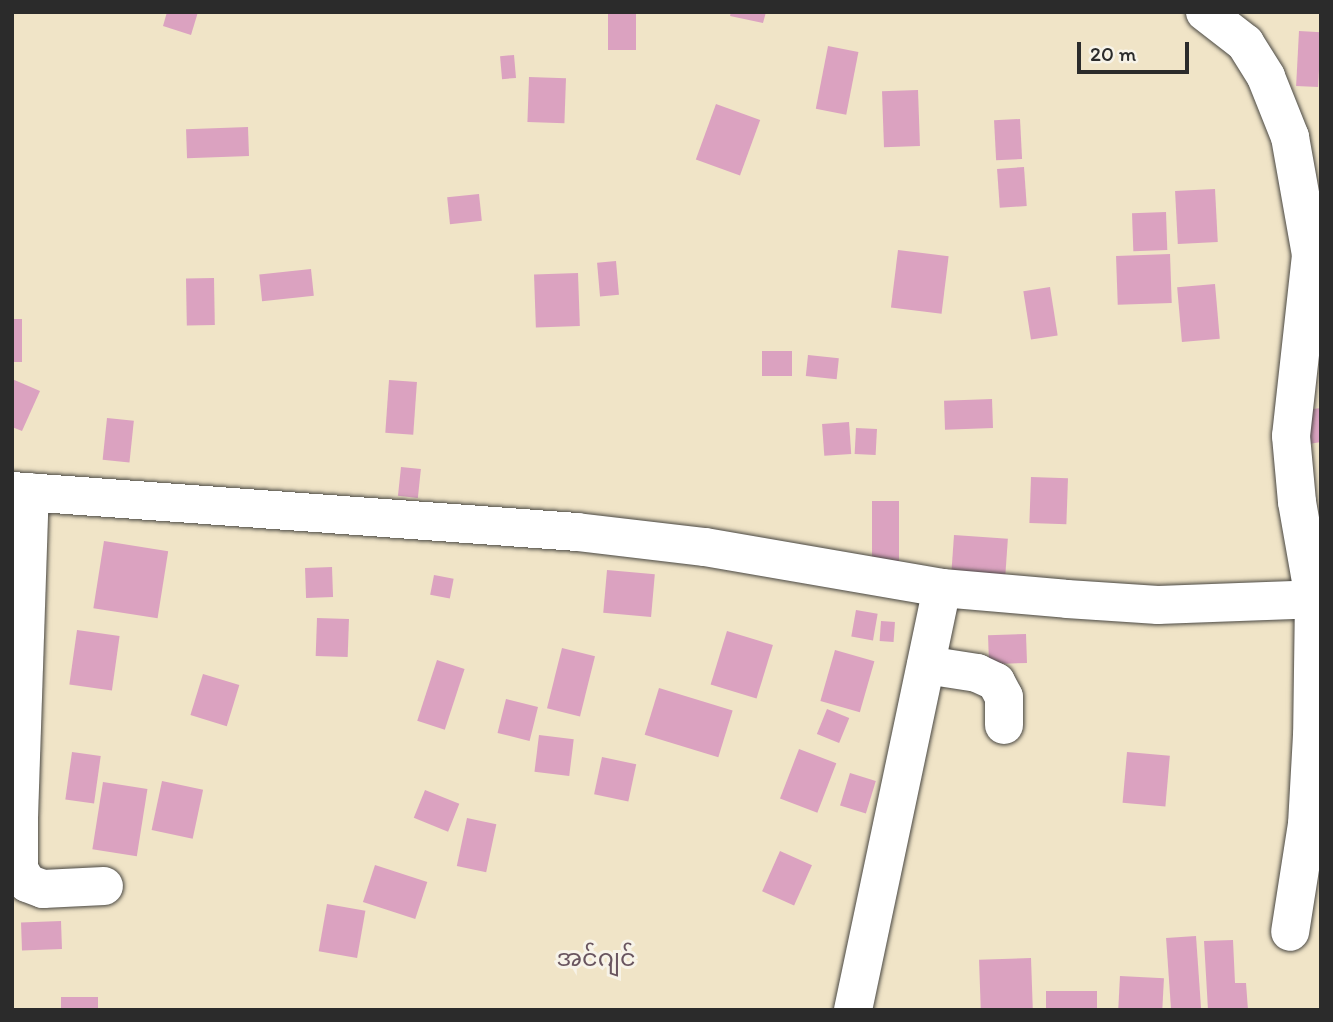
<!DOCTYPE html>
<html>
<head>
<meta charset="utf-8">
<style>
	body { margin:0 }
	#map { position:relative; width:1333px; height:1022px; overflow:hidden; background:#f0e4c7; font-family:Itim,"Noto Sans Myanmar",sans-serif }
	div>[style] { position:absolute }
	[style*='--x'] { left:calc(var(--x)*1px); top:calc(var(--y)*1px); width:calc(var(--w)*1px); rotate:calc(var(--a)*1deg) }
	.building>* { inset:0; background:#dba2c0; transform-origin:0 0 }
	.roads { filter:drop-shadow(0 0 2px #494742) drop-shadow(0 0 2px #494742) }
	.minor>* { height:38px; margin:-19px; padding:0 19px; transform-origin:19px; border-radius:19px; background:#fff }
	span { translate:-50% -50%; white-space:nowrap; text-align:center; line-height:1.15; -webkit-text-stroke:6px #f7f3e8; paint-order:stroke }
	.quarter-label { font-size:24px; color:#69555f }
	.frame { position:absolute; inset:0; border:14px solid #2b2b2b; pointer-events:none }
	.scale { position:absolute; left:1077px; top:42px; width:112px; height:32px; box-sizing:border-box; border:4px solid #2b2b2b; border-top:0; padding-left:9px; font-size:21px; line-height:24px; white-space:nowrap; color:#2b2b2b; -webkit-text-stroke:5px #f7f3e8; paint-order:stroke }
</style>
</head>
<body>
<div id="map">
	<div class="building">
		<i style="clip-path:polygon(167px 12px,198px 12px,191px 35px,163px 26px)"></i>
		<i style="left:608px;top:12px;width:28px;height:38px"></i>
		<i style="clip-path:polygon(731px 12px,766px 12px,763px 23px,730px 16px)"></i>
		<i style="left:1299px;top:31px;width:22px;height:55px;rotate:3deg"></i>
		<i style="left:828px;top:46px;width:31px;height:64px;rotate:11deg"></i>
		<i style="left:514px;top:55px;width:23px;height:14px;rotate:85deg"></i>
		<i style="left:529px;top:77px;width:37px;height:45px;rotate:2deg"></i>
		<i style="left:918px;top:90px;width:56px;height:36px;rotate:88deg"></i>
		<i style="left:716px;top:104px;width:47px;height:59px;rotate:20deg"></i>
		<i style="left:1020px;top:119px;width:40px;height:26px;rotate:87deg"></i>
		<i style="left:248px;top:127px;width:29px;height:62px;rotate:88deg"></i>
		<i style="left:1024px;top:167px;width:39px;height:27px;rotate:86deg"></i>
		<i style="left:1215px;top:189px;width:53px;height:40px;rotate:87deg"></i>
		<i style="left:479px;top:194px;width:27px;height:32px;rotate:84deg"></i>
		<i style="left:1166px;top:212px;width:38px;height:34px;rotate:88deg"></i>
		<i style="left:898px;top:250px;width:51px;height:58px;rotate:7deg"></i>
		<i style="left:1170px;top:254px;width:49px;height:54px;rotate:88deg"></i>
		<i style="left:616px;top:261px;width:34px;height:19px;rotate:85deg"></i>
		<i style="left:311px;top:269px;width:27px;height:52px;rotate:84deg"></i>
		<i style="left:578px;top:273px;width:53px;height:44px;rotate:88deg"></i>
		<i style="left:214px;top:278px;width:47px;height:28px;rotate:89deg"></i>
		<i style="left:1215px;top:284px;width:55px;height:38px;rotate:85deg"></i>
		<i style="left:1050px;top:287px;width:49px;height:27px;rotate:81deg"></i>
		<i style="left:12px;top:319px;width:10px;height:43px"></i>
		<i style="left:762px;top:351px;width:30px;height:25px"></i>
		<i style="left:808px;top:355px;width:31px;height:21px;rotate:6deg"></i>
		<i style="clip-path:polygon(12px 379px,40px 391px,22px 431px,12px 427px)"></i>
		<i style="left:389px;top:380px;width:28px;height:53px;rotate:4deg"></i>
		<i style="left:992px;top:399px;width:29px;height:48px;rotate:88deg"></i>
		<i style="clip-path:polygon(1321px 408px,1321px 442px,1309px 444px,1305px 410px)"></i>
		<i style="left:107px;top:418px;width:27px;height:42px;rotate:6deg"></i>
		<i style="left:849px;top:422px;width:32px;height:27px;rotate:86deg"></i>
		<i style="left:856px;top:428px;width:21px;height:26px;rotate:3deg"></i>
		<i style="left:401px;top:467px;width:20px;height:29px;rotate:6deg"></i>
		<i style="left:1031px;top:477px;width:37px;height:46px;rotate:2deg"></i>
		<i style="left:872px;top:501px;width:27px;height:64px"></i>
		<i style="left:954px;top:535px;width:54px;height:47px;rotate:4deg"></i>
		<i style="left:104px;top:541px;width:65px;height:68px;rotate:9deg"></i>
		<i style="left:332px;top:567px;width:30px;height:27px;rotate:88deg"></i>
		<i style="left:607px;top:570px;width:48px;height:43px;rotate:5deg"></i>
		<i style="left:434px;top:575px;width:20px;height:20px;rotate:11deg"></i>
		<i style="left:856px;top:610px;width:22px;height:27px;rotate:10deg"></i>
		<i style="left:317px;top:618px;width:32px;height:38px;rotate:2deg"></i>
		<i style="left:881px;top:621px;width:14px;height:20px;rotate:4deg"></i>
		<i style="left:77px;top:630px;width:43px;height:55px;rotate:8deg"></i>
		<i style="left:727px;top:631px;width:48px;height:56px;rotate:17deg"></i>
		<i style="left:1026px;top:634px;width:29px;height:38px;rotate:88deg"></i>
		<i style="left:562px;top:648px;width:34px;height:62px;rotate:14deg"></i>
		<i style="left:835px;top:650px;width:41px;height:53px;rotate:16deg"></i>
		<i style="left:437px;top:660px;width:29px;height:64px;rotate:18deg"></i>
		<i style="left:203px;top:674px;width:38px;height:43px;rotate:17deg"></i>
		<i style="left:659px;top:688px;width:77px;height:49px;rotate:17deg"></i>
		<i style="left:506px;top:699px;width:33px;height:35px;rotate:14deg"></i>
		<i style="left:827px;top:709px;width:24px;height:27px;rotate:22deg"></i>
		<i style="left:539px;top:735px;width:35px;height:37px;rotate:7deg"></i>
		<i style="left:799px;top:749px;width:40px;height:53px;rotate:21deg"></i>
		<i style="left:72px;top:752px;width:29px;height:48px;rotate:8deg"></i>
		<i style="left:1127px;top:752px;width:43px;height:51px;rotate:5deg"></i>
		<i style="left:602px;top:757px;width:35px;height:38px;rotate:12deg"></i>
		<i style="left:850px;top:773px;width:27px;height:34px;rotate:17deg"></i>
		<i style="left:162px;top:781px;width:42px;height:50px;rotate:12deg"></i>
		<i style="left:103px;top:782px;width:45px;height:68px;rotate:9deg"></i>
		<i style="left:425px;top:790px;width:37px;height:30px;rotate:22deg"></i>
		<i style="left:467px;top:818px;width:30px;height:49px;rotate:12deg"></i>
		<i style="left:780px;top:851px;width:35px;height:44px;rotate:24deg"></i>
		<i style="left:375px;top:865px;width:55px;height:39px;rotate:18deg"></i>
		<i style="left:327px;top:904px;width:39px;height:48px;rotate:10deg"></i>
		<i style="left:61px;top:921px;width:28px;height:40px;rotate:88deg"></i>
		<i style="left:1196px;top:936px;width:74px;height:30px;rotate:86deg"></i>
		<i style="clip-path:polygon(1233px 940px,1235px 983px,1246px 983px,1248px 1010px,1208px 1010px,1204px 941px)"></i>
		<i style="left:1031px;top:958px;width:52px;height:52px;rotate:88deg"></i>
		<i style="left:1120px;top:976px;width:44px;height:34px;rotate:3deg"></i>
		<i style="left:1046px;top:991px;width:51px;height:19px"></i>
		<i style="left:61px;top:997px;width:37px;height:13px"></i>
	</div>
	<div class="roads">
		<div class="minor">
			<i style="--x:1205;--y:12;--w:51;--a:37.8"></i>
			<i style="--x:1245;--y:43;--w:40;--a:58"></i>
			<i style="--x:1266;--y:77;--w:65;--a:68.2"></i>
			<i style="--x:1290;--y:137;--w:120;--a:79.9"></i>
			<i style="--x:1311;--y:255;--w:182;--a:96.3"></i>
			<i style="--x:1291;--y:436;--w:66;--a:84.8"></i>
			<i style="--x:1297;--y:502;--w:97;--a:80"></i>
			<i style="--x:1314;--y:598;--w:137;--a:90.8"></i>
			<i style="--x:1312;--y:735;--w:89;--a:93.2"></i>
			<i style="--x:1307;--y:824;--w:109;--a:98.9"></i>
			<i style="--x:12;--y:491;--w:566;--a:4.15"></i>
			<i style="--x:577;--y:532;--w:129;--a:6.7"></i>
			<i style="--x:705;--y:547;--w:241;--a:9.8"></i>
			<i style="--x:942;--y:588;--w:125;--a:5"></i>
			<i style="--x:1067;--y:599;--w:91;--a:3.8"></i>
			<i style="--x:1158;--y:605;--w:163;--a:-2.1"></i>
			<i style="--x:926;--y:665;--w:52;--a:8.9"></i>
			<i style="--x:977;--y:673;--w:21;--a:25"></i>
			<i style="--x:996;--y:682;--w:17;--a:62"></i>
			<i style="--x:1004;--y:697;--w:28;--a:90"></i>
			<i style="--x:19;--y:818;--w:51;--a:90"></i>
			<i style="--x:19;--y:869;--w:16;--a:60"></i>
			<i style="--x:27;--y:883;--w:17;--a:21"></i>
			<i style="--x:43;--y:889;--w:61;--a:-2.8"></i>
			<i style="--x:12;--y:819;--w:7;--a:-8"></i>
			<i style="--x:19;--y:818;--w:326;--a:-88.1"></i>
			<i style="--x:853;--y:1010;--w:431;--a:-78.1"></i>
		</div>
	</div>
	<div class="quarter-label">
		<span style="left:596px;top:958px">အင်ဂျင်</span>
	</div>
	<div class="frame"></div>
	<div class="scale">20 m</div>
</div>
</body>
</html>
